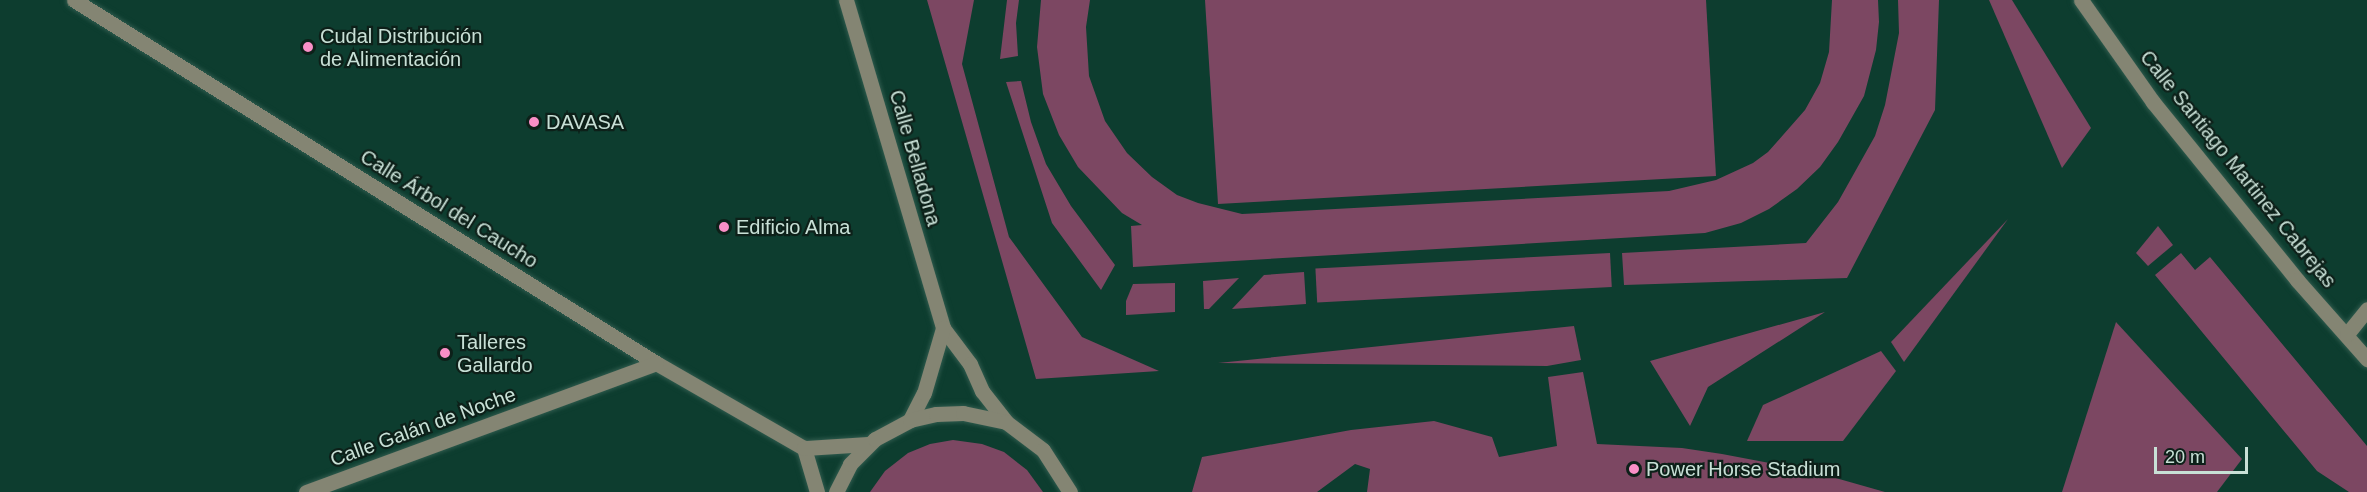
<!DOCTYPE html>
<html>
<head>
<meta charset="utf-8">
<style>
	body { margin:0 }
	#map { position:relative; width:2367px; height:492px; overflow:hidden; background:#0d3d2f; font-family:Helvetica,sans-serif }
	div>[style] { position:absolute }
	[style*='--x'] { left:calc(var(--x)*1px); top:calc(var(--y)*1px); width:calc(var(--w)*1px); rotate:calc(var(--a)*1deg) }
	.green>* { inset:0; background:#7c4762; transform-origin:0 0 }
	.roads { filter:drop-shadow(0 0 2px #2f5a4d) drop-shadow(0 0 2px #2f5a4d) }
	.minor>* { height:15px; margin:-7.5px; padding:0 7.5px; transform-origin:7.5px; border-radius:7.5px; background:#848573 }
	.dots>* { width:16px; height:16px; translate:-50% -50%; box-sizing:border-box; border:3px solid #0d2019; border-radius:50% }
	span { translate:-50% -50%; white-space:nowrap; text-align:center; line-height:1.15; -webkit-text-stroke:4.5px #0d2019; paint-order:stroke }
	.poi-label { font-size:20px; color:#c8e0d6 }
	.left { translate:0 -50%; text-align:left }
	.street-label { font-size:20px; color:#c8e0d6 }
	.scale { position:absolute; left:2154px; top:447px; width:94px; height:27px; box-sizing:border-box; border:3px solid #c8e0d6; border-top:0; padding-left:8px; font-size:18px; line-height:21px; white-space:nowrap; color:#c8e0d6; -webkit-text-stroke:4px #0d2019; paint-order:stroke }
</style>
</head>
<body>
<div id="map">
	<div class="green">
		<i style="clip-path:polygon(927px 0,974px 0,962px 64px,1009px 237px,1082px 337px,1159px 371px,1036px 379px)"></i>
		<i style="clip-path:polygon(1007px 0,1019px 0,1016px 23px,1018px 56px,1000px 59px)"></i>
		<i style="clip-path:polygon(1041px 0,1090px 0,1086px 27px,1089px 76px,1105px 121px,1127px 153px,1152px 177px,1177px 195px,1198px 203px,1242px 214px,1669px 191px,1716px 180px,1753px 163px,1768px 152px,1805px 110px,1820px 83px,1829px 52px,1832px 0,1878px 0,1879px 22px,1876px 50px,1864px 96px,1838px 142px,1820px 167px,1797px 189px,1769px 209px,1741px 223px,1705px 233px,1133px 267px,1131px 226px,1142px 225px,1122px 213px,1078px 167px,1059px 135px,1043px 94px,1037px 47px)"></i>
		<i style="clip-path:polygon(1205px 0,1706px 0,1716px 176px,1218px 204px)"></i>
		<i style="clip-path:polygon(1898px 0,1939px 0,1935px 110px,1847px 278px,1624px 285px,1622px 253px,1806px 243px,1838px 202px,1875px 136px,1885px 105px,1899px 33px)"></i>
		<i style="clip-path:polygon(1989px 0,2012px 0,2091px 128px,2062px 168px)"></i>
		<i style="clip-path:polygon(1021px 81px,1031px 122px,1046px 164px,1071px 206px,1115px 265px,1101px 290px,1052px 223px,1006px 82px)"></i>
		<i style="clip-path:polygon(2008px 219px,1904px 362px,1891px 342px)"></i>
		<i style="clip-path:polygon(2158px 226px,2173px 245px,2148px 266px,2136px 253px)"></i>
		<i style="left:1610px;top:253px;width:34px;height:295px;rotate:87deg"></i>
		<i style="clip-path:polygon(2181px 253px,2195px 270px,2210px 257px,2367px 446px,2367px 492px,2349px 492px,2317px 471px,2155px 275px)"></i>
		<i style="clip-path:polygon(1304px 272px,1306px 304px,1232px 309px,1264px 275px)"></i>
		<i style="clip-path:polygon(1239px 278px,1209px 309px,1204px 309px,1203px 281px)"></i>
		<i style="clip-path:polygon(1175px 283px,1175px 312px,1126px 315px,1126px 301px,1133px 284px)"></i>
		<i style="clip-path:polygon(1825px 312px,1708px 387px,1690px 426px,1650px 361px)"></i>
		<i style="clip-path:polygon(2116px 322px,2242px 459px,2217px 492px,2062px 492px)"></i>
		<i style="clip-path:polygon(1574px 326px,1581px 360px,1547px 366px,1218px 363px)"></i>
		<i style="clip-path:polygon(1881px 351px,1896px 371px,1843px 441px,1747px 441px,1763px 405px)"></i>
		<i style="clip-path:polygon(1583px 372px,1597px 444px,1682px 448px,1722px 454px,1811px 471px,1885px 492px,1367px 492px,1370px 469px,1355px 464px,1317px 492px,1192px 492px,1202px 457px,1351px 430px,1434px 421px,1492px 437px,1499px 457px,1557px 446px,1548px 377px)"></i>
		<i style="clip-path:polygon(953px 440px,982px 444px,1004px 452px,1027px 470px,1043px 492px,870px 492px,885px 471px,908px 453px,930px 444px)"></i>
	</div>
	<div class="roads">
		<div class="minor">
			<i style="--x:74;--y:0;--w:686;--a:31.95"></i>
			<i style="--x:656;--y:363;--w:171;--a:29.9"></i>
			<i style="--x:846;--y:0;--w:342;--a:73.5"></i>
			<i style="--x:943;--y:328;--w:45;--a:53.1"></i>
			<i style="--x:970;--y:364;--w:30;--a:66"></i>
			<i style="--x:982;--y:391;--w:39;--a:52"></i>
			<i style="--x:2081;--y:0;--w:125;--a:54.8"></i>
			<i style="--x:2153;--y:102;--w:229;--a:51"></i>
			<i style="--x:2297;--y:280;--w:106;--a:48.5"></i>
			<i style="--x:2347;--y:334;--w:32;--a:-51"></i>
			<i style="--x:910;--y:420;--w:30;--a:-63"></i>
			<i style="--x:924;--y:393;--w:68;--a:-73.7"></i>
			<i style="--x:306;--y:492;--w:373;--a:-20.2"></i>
			<i style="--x:817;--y:492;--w:46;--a:-106.5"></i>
			<i style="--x:804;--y:448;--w:64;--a:-3.6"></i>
			<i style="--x:836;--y:492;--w:31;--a:-63"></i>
			<i style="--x:850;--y:464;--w:35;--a:-45"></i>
			<i style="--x:875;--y:439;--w:40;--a:-28"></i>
			<i style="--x:910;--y:420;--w:27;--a:-13"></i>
			<i style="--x:936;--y:414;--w:27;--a:-2"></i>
			<i style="--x:963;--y:413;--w:44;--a:11.8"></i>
			<i style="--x:1006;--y:422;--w:46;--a:37.1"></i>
			<i style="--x:1043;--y:450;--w:50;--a:57.3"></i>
		</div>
	</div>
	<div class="dots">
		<i style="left:308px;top:47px;background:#fa8fc7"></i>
		<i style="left:534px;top:122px;background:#fa8fc7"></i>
		<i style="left:724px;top:227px;background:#fa8fc7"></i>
		<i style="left:445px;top:353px;background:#fa8fc7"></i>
		<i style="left:1634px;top:469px;background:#fa8fc7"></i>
	</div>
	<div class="poi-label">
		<span class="left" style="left:320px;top:48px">Cudal Distribución<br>de Alimentación</span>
		<span class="left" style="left:546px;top:122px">DAVASA</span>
		<span class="left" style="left:736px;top:227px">Edificio Alma</span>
		<span class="left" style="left:457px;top:354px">Talleres<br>Gallardo</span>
		<span class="left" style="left:1646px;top:469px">Power Horse Stadium</span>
	</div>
	<div class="street-label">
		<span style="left:915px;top:158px;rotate:74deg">Calle Belladona</span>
		<span style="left:2238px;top:169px;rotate:51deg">Calle Santiago Martinez Cabrejas</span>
		<span style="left:449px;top:209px;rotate:32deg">Calle Árbol del Caucho</span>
		<span style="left:423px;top:427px;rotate:-20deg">Calle Galán de Noche</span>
	</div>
	<div class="scale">20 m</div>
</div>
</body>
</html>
